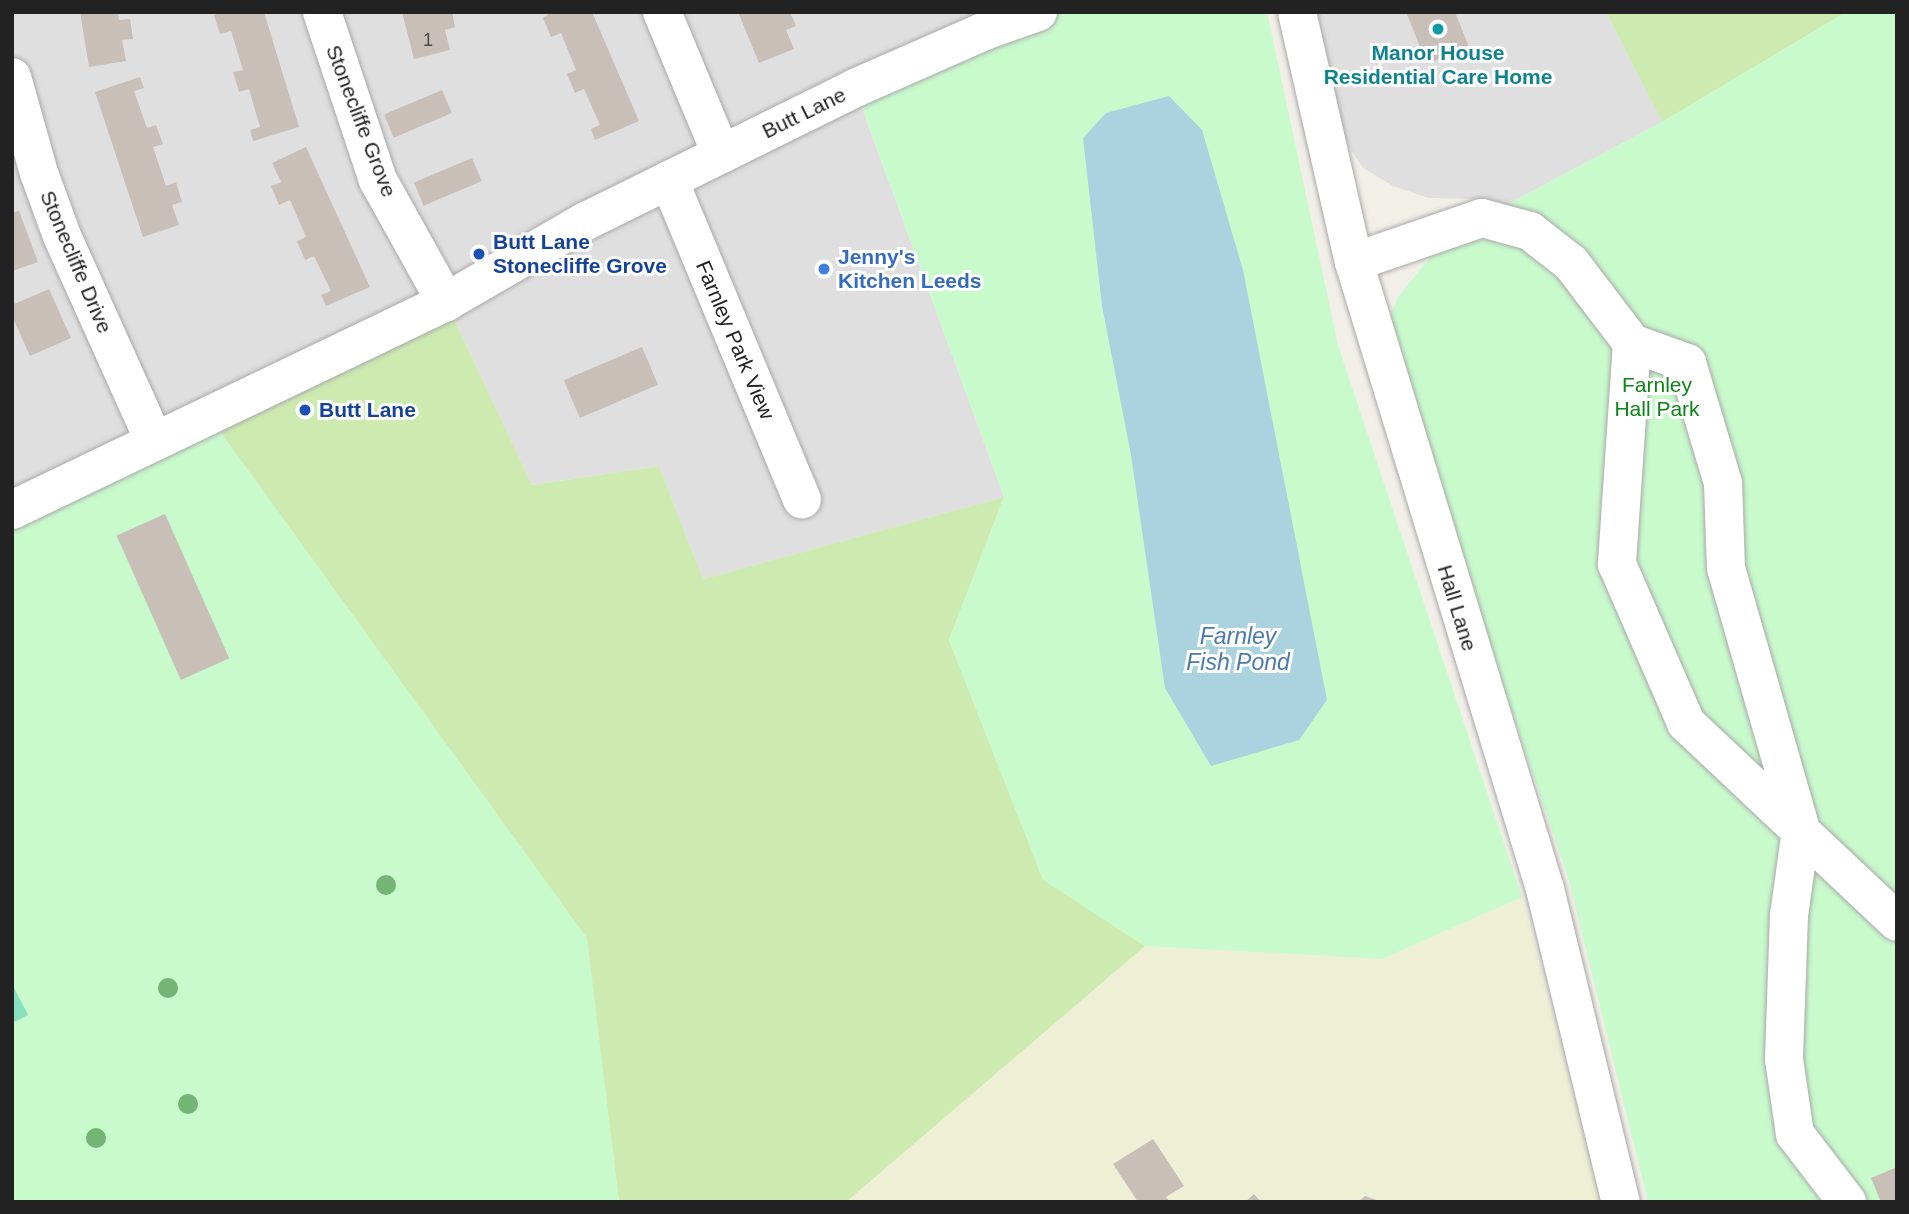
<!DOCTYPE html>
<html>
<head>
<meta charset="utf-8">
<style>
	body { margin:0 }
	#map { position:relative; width:1909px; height:1214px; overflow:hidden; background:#f2efe9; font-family:Arial,sans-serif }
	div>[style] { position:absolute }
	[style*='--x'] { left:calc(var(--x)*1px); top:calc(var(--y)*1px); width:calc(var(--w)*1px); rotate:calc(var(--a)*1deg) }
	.residential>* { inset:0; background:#e0dfdf }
	.farmland>* { inset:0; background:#eef0d5 }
	.grass>* { inset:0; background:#cdebb0 }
	.park>* { inset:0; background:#c8facc }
	.pitch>* { inset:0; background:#88e0be }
	.water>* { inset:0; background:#aad3df }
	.building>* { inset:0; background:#c7bfb8; transform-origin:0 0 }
	.roads { filter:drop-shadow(0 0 2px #a9a9a9) drop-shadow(0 0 2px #a9a9a9) }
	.minor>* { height:38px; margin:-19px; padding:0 19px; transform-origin:19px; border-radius:19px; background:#fff }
	.trees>* { width:20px; height:20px; margin:-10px; border-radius:50%; background:#74b475 }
	.dots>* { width:19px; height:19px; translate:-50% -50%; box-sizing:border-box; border:4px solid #fff; border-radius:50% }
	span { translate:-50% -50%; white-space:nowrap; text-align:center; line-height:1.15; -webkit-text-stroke:6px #fff; paint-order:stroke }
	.number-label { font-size:18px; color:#4b4948 }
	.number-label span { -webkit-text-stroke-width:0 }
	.culture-label { font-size:21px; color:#0d838f; font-weight:700 }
	.street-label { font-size:21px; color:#222 }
	.transit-label { font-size:21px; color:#164399; font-weight:700 }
	.left { translate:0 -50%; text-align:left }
	.shop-label { font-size:21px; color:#366cbe; font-weight:700 }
	.park-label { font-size:21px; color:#0c8416 }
	.water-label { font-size:23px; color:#4a7aab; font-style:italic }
	.frame { position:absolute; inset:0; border:14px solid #222; pointer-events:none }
</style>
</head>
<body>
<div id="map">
	<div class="residential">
		<i style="clip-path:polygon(12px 12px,1038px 12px,855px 89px,1004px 497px,703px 579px,659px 466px,532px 485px,446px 302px,12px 510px)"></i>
		<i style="clip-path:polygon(1316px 12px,1606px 12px,1662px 122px,1482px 218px,1476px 199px,1429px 198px,1393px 186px,1363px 168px,1342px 136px)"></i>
	</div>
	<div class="farmland">
		<i style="clip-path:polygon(1522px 897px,1601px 1202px,846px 1202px,1145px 946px,1382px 959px)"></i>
	</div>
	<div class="grass">
		<i style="clip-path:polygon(1606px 12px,1846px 12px,1662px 122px)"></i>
		<i style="clip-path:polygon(446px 302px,532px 485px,659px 466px,703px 579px,1004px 497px,949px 640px,1043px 879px,1145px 946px,846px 1202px,619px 1202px,586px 938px,208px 415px)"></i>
	</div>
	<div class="park">
		<i style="clip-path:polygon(1038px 12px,1267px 12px,1338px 345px,1522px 897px,1382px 959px,1145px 946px,1043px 880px,949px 640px,1004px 497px,855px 88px)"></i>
		<i style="clip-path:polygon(1846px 12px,1897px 12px,1897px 1202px,1648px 1202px,1569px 880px,1383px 333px,1398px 297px,1433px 254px,1482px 218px,1662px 122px)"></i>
		<i style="clip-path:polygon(208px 415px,587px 938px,619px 1202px,12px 1202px,12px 510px)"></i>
	</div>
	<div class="pitch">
		<i style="clip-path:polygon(12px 984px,28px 1015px,12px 1023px)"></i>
	</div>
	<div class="water">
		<i style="clip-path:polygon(1169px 96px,1202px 130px,1243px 270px,1327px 700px,1299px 740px,1211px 766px,1165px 688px,1131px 455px,1102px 306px,1083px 138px,1106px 113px)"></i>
	</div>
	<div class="building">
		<i style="clip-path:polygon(80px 12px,118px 12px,119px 20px,130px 19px,133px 39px,122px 40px,126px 61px,89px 67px)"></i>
		<i style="clip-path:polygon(222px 12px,264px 12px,299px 127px,253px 141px,250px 130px,260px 127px,249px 89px,239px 92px,233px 72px,243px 70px,231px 31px,220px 34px,214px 15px)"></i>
		<i style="clip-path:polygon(402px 12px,452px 12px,455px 27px,445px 30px,450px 50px,414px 59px)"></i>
		<i style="clip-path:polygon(552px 12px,592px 12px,639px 121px,595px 140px,591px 129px,600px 125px,584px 89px,575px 93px,567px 74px,576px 70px,561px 33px,551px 37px,543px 18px)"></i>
		<i style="clip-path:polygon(738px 12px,790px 12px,796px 26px,786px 30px,794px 49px,759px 63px)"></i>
		<i style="clip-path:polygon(1406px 12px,1455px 12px,1469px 47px,1427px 64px)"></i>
		<i style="clip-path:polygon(140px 77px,144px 88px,134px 91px,147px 128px,156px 125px,163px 144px,153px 147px,166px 186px,176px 182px,182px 202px,172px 205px,179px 225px,143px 237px,95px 92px)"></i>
		<i style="left:442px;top:90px;width:25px;height:63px;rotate:67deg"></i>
		<i style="clip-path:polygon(306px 147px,370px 287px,326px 306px,321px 295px,331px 291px,314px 256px,305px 260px,297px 241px,306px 237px,290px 200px,279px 205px,271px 186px,281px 182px,272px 163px)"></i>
		<i style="left:472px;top:158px;width:25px;height:63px;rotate:67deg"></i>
		<i style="clip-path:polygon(19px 211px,38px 262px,12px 271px,12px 213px)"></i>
		<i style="clip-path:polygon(49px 289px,71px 338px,30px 356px,12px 316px,12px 305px)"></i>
		<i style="left:642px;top:347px;width:41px;height:85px;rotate:67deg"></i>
		<i style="left:165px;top:514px;width:158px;height:53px;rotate:66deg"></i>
		<i style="clip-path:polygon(1153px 1139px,1184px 1186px,1166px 1197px,1170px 1202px,1138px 1202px,1113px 1164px)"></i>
		<i style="clip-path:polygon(1897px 1167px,1897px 1202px,1881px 1202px,1871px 1178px)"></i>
		<i style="clip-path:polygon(1254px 1194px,1261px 1202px,1245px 1202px)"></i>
		<i style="clip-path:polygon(1365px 1196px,1380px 1201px,1380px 1202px,1358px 1202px)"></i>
	</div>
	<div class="roads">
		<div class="minor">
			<i style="--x:322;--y:12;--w:177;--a:71.6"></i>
			<i style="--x:378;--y:180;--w:140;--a:60.9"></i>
			<i style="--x:662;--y:12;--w:154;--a:67.4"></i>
			<i style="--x:1297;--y:12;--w:256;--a:77.2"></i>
			<i style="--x:1354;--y:262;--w:655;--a:73.06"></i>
			<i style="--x:1545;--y:889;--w:322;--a:76.4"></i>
			<i style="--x:12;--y:77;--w:100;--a:74.3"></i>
			<i style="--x:39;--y:173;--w:67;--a:69.9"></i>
			<i style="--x:62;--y:236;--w:225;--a:65.8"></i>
			<i style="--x:669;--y:180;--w:346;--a:67.4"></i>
			<i style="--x:1354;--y:262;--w:135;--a:-19"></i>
			<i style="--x:1482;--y:218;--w:50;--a:15.2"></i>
			<i style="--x:1530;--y:231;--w:52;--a:38"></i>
			<i style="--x:1571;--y:263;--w:101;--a:52.7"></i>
			<i style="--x:1632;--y:343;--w:222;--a:93.9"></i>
			<i style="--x:1617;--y:564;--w:173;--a:66.5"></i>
			<i style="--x:1686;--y:723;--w:290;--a:43.3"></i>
			<i style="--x:1632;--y:343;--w:59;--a:20"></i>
			<i style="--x:1687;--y:363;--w:125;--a:73.3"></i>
			<i style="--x:1723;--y:483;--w:85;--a:88"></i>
			<i style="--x:1726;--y:568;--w:273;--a:74"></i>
			<i style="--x:1801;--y:830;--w:86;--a:98"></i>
			<i style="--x:1789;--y:915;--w:144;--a:92"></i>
			<i style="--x:1784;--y:1059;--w:76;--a:81.7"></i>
			<i style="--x:1795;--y:1134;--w:86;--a:52.6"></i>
			<i style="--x:12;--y:510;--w:481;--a:-25.6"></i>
			<i style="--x:446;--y:302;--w:162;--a:-30.1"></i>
			<i style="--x:586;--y:221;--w:300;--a:-26.3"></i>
			<i style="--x:855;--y:88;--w:144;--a:-23.7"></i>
			<i style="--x:987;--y:30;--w:54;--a:-19.4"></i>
		</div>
	</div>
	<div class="trees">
		<i style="left:386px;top:885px"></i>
		<i style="left:168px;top:988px"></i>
		<i style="left:188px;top:1104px"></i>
		<i style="left:96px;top:1138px"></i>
	</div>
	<div class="dots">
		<i style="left:1438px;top:29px;background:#0f9aa8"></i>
		<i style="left:479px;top:254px;background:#1a4fb4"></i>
		<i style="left:824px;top:269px;background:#3f7fe0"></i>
		<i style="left:305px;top:410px;background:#1a4fb4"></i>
	</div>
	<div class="number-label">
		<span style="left:428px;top:40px">1</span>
	</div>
	<div class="culture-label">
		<span style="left:1438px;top:65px">Manor House<br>Residential Care Home</span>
	</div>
	<div class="street-label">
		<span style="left:804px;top:113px;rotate:-26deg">Butt Lane</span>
		<span style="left:361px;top:121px;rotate:69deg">Stonecliffe Grove</span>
		<span style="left:76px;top:262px;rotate:67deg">Stonecliffe Drive</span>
		<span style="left:735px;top:340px;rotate:67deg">Farnley Park View</span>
		<span style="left:1457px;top:608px;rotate:73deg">Hall Lane</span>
	</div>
	<div class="transit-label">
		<span class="left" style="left:493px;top:254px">Butt Lane<br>Stonecliffe Grove</span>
		<span class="left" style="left:319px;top:410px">Butt Lane</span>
	</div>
	<div class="shop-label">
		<span class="left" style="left:838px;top:269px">Jenny's<br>Kitchen Leeds</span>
	</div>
	<div class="park-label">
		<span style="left:1657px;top:397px">Farnley<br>Hall Park</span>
	</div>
	<div class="water-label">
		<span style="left:1238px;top:649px">Farnley<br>Fish Pond</span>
	</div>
	<div class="frame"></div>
</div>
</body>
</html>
